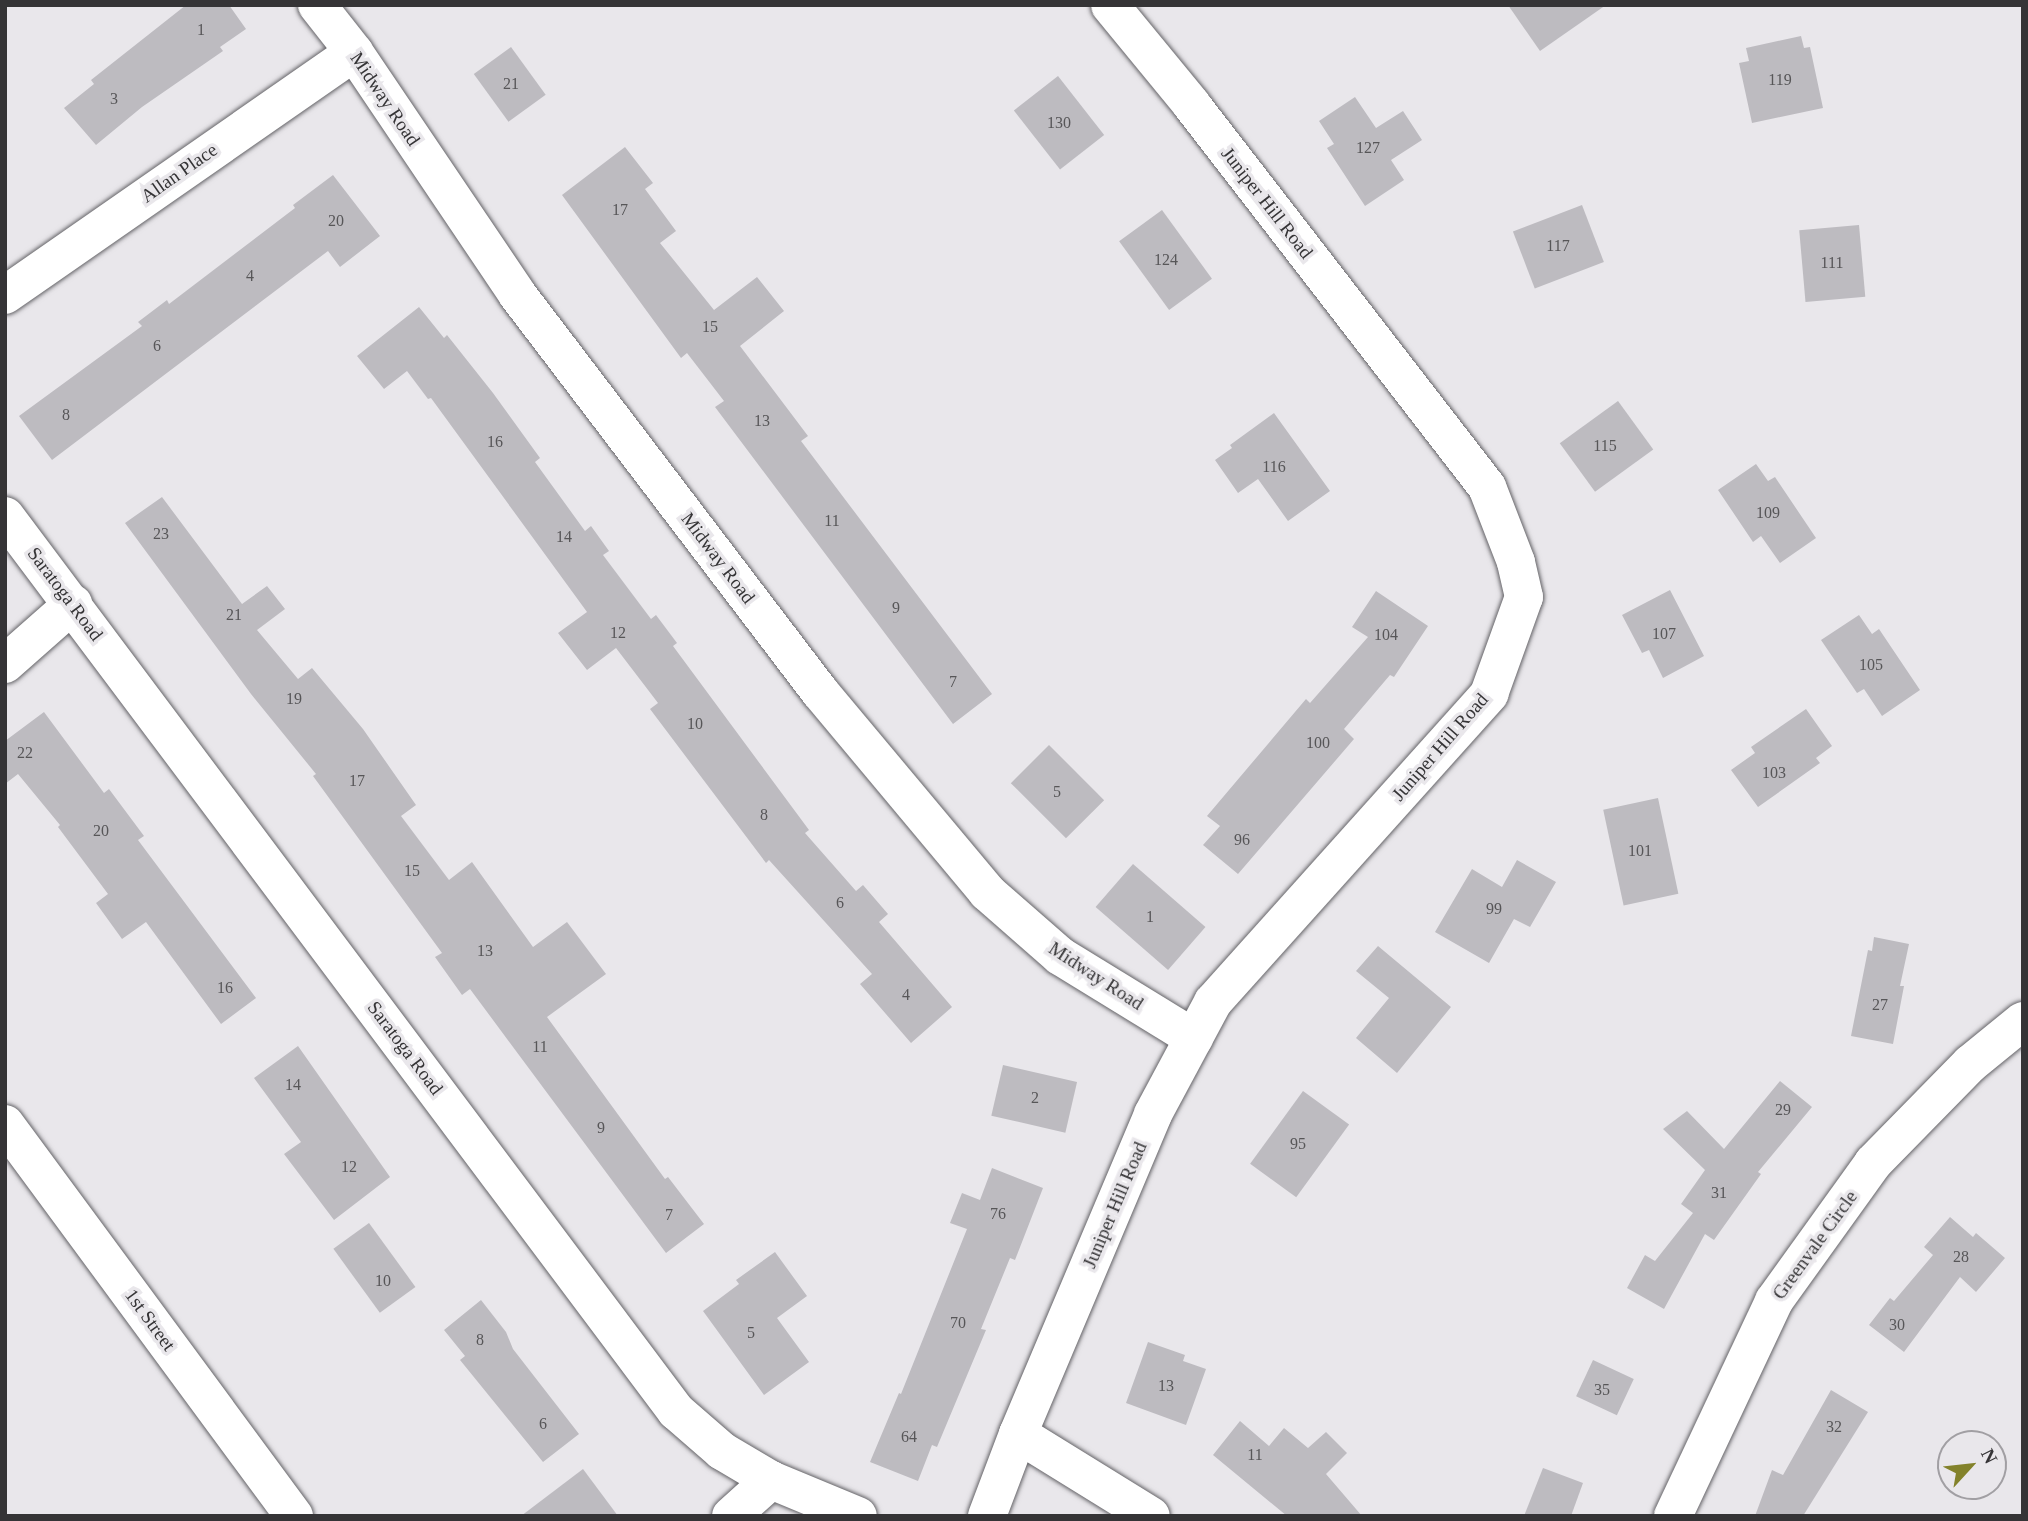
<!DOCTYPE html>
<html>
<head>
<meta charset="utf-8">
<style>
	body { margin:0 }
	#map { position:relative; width:2028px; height:1521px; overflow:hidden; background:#e9e7eb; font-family:"Times New Roman",serif }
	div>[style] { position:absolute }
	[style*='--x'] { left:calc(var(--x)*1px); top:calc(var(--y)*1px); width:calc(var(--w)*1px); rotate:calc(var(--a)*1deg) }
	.building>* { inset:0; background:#bdbbc0; transform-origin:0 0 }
	.roads { filter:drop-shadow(0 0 2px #646367) drop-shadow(0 0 2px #646367) }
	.minor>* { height:38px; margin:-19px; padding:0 19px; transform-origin:19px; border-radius:19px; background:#fff }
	span { translate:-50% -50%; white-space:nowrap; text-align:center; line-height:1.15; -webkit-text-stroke:7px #e9e7eb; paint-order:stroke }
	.number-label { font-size:16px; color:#575658 }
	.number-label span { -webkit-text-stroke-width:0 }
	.street-label { font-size:19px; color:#353436 }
	.frame { position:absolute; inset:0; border:7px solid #353436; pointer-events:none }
	.north { position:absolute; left:1937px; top:1430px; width:70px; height:70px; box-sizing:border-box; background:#e9e7eb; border:2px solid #a19fa3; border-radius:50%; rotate:63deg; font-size:19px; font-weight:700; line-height:28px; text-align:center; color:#353436 }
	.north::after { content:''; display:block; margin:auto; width:24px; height:32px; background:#83822b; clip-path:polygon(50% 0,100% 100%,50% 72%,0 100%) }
</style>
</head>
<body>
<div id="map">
	<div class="building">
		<i style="clip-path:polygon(186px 5px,229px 5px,246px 29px,220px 47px,223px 51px,142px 107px,96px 145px,64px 108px,94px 84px,91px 80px)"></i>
		<i style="clip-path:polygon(1508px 5px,1606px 5px,1540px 51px)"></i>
		<i style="clip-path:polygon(1801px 36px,1804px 48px,1810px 47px,1823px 108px,1752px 123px,1739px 63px,1749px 61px,1746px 48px)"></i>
		<i style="left:511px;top:47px;width:59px;height:46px;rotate:54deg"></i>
		<i style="left:1058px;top:76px;width:75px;height:56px;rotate:52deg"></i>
		<i style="clip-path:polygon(1355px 97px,1376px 128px,1403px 111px,1422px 140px,1391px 160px,1404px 180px,1365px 206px,1327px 148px,1334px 144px,1319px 121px)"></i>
		<i style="clip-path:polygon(625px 147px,653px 183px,645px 189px,676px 231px,660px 243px,714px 310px,757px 277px,784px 311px,740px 346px,808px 436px,801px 441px,992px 694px,953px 724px,715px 407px,724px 401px,687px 353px,681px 358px,562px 195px)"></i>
		<i style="clip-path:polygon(333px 175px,380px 236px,340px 267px,328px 251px,52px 460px,19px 416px,142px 326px,138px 322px,167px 300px,169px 304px,295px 208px,293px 205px)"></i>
		<i style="left:1582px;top:205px;width:61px;height:74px;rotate:69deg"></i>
		<i style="left:1162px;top:210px;width:85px;height:53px;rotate:54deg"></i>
		<i style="left:1859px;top:225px;width:72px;height:60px;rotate:85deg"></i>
		<i style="clip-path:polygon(419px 307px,444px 338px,447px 335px,493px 393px,540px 458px,535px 462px,585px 531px,591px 526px,609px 551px,603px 555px,651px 619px,656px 615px,677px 643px,673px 646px,809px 830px,805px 833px,856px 891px,863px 885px,888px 914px,879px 922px,952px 1007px,911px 1043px,860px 984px,872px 974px,769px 860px,766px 863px,650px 709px,658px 703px,616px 648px,587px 670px,558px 633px,587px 612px,431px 398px,428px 399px,407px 371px,384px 389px,357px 356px)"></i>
		<i style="left:1618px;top:401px;width:60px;height:72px;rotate:54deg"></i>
		<i style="clip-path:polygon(1274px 413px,1330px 491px,1288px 521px,1258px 479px,1238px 493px,1215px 460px,1232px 448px,1230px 445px)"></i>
		<i style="clip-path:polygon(1756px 464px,1768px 481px,1775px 477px,1816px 538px,1780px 563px,1761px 536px,1753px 542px,1718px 490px)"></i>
		<i style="clip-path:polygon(162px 497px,242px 604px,267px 586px,285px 609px,257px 630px,298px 679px,312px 668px,363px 729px,416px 805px,401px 816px,449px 880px,472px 862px,533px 947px,567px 922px,606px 974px,547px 1017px,665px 1179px,668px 1177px,704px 1224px,666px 1253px,470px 989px,462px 995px,435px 957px,442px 953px,313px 776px,316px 774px,251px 694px,125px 523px)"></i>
		<i style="clip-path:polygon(1670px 590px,1704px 656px,1663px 678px,1649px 650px,1642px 653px,1622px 615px)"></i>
		<i style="clip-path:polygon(1376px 591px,1428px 626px,1394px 677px,1390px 675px,1344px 729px,1354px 739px,1238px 874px,1203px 845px,1220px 826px,1207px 816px,1306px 699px,1310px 703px,1368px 637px,1352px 627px)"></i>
		<i style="clip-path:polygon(1859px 615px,1872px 634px,1879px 629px,1920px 690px,1882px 716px,1864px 689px,1857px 693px,1821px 640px)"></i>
		<i style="clip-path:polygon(1806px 709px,1832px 746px,1816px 758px,1820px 763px,1758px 807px,1731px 770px,1755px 753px,1751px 747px)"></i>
		<i style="clip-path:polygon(44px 712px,104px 793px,109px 789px,144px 836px,138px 840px,256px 998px,221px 1024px,146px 922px,122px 939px,96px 903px,108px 894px,58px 827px,60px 825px,18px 774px,5px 784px,5px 741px)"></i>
		<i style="left:1049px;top:745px;width:78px;height:54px;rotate:45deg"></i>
		<i style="left:1658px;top:798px;width:98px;height:56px;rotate:78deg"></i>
		<i style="clip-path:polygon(1517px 860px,1556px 882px,1530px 927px,1514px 919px,1489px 963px,1435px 932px,1472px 869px,1502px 887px)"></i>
		<i style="left:1133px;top:864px;width:96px;height:57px;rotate:41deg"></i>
		<i style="clip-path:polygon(1874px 937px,1909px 944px,1900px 986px,1904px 986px,1893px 1044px,1851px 1036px,1868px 950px,1872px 951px)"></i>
		<i style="clip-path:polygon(1378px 946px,1451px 1007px,1397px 1073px,1356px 1038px,1389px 998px,1356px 971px)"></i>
		<i style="clip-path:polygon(298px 1046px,390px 1177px,334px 1220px,284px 1154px,301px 1142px,254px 1078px)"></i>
		<i style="left:1003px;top:1065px;width:76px;height:52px;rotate:13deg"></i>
		<i style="clip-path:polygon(1780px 1081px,1812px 1107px,1758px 1172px,1761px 1174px,1714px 1240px,1705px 1234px,1664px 1309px,1627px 1288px,1645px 1255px,1655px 1261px,1693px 1213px,1681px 1204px,1705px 1170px,1663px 1129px,1687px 1111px,1724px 1149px)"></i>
		<i style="left:1303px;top:1091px;width:57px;height:90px;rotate:36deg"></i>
		<i style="clip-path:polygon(992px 1168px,1043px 1188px,1015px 1260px,1010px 1258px,981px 1329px,986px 1330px,937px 1447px,932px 1445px,918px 1481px,870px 1462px,899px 1393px,901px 1394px,967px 1229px,950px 1223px,962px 1193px,980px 1200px)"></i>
		<i style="clip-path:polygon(1950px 1217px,1973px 1237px,1976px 1233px,2005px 1258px,1976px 1292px,1960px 1277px,1904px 1352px,1869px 1325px,1890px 1298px,1894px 1301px,1933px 1255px,1924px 1247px)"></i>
		<i style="left:369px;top:1223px;width:79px;height:44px;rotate:54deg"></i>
		<i style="clip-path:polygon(775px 1252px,807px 1296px,777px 1318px,809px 1362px,764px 1395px,703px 1311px,739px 1284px,736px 1280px)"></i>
		<i style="clip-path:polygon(481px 1300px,506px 1332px,513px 1349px,579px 1434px,543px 1462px,460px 1360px,465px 1356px,444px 1330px)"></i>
		<i style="clip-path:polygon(1148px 1342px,1185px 1355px,1183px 1361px,1206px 1369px,1186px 1425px,1126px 1403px)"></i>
		<i style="left:1593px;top:1360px;width:45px;height:40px;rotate:25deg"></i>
		<i style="clip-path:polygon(1831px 1390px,1868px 1412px,1803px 1516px,1755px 1516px,1772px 1470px,1783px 1475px)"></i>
		<i style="clip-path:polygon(1240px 1421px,1269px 1446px,1284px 1428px,1308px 1448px,1326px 1432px,1347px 1453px,1326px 1474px,1362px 1516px,1287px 1516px,1213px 1455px)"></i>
		<i style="clip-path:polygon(1543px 1468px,1583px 1483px,1571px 1516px,1524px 1516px)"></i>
		<i style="clip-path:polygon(583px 1469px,618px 1516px,521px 1516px)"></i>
	</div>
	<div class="roads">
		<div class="minor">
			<i style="--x:317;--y:5;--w:60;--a:51.8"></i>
			<i style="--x:354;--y:52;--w:292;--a:56"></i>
			<i style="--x:517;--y:294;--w:500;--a:52.72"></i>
			<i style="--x:820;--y:692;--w:261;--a:50.1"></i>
			<i style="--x:987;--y:892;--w:97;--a:41.2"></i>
			<i style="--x:1060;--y:956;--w:157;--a:31.5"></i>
			<i style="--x:5;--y:295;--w:425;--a:-34.8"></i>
			<i style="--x:5;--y:516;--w:1119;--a:53.14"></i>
			<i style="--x:676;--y:1411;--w:61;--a:41"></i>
			<i style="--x:722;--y:1451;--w:57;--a:30.6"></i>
			<i style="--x:771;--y:1480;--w:94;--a:22.5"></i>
			<i style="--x:5;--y:664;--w:91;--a:-41.4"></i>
			<i style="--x:5;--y:1124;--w:487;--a:53.6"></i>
			<i style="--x:1018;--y:1434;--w:156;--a:31.7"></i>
			<i style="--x:731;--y:1516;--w:54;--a:-42"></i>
			<i style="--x:987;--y:1516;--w:88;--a:-69.3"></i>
			<i style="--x:1018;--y:1434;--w:347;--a:-67.1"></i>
			<i style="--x:1153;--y:1114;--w:127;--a:-61.8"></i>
			<i style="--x:1213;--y:1002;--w:414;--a:-48.1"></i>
			<i style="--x:1489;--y:694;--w:103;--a:-70.2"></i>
			<i style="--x:1524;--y:597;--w:36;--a:-103"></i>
			<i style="--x:1516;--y:562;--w:80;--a:-111.1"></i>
			<i style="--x:1487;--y:487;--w:483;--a:-127.7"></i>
			<i style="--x:1192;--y:105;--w:129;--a:-129.4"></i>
			<i style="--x:1673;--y:1516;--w:238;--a:-64.8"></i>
			<i style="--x:1774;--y:1301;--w:170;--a:-54.3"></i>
			<i style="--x:1873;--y:1163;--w:139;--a:-45.6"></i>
			<i style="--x:1970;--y:1064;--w:68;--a:-39.1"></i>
		</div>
	</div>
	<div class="number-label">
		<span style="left:201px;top:30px">1</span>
		<span style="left:1780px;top:80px">119</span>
		<span style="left:511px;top:84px">21</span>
		<span style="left:114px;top:99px">3</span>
		<span style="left:1059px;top:123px">130</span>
		<span style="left:1368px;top:148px">127</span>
		<span style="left:620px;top:210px">17</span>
		<span style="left:336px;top:221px">20</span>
		<span style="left:1558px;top:246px">117</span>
		<span style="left:1166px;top:260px">124</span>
		<span style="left:1832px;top:263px">111</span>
		<span style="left:250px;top:276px">4</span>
		<span style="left:710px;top:327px">15</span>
		<span style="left:157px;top:346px">6</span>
		<span style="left:66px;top:415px">8</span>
		<span style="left:762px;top:421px">13</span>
		<span style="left:495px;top:442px">16</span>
		<span style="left:1605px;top:446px">115</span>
		<span style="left:1274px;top:467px">116</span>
		<span style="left:1768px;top:513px">109</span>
		<span style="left:832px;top:521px">11</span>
		<span style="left:161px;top:534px">23</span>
		<span style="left:564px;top:537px">14</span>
		<span style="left:896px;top:608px">9</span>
		<span style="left:234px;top:615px">21</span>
		<span style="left:618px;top:633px">12</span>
		<span style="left:1664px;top:634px">107</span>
		<span style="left:1386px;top:635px">104</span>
		<span style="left:1871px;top:665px">105</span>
		<span style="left:953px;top:682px">7</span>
		<span style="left:294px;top:699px">19</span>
		<span style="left:695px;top:724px">10</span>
		<span style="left:1318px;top:743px">100</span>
		<span style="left:25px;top:753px">22</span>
		<span style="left:1774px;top:773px">103</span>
		<span style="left:357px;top:781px">17</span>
		<span style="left:1057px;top:792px">5</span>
		<span style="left:764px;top:815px">8</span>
		<span style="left:101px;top:831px">20</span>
		<span style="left:1242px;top:840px">96</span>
		<span style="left:1640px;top:851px">101</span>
		<span style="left:412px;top:871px">15</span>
		<span style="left:840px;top:903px">6</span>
		<span style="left:1494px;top:909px">99</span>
		<span style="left:1150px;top:917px">1</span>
		<span style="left:485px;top:951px">13</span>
		<span style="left:225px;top:988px">16</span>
		<span style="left:906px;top:995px">4</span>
		<span style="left:1880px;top:1005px">27</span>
		<span style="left:540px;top:1047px">11</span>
		<span style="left:293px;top:1085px">14</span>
		<span style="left:1035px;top:1098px">2</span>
		<span style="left:1783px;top:1110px">29</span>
		<span style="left:601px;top:1128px">9</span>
		<span style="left:1298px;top:1144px">95</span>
		<span style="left:349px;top:1167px">12</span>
		<span style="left:1719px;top:1193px">31</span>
		<span style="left:998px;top:1214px">76</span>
		<span style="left:669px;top:1215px">7</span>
		<span style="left:1961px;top:1257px">28</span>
		<span style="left:383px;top:1281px">10</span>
		<span style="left:958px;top:1323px">70</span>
		<span style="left:1897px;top:1325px">30</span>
		<span style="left:751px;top:1333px">5</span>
		<span style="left:480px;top:1340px">8</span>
		<span style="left:1166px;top:1386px">13</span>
		<span style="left:1602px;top:1390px">35</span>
		<span style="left:543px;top:1424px">6</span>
		<span style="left:1834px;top:1427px">32</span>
		<span style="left:909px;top:1437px">64</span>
		<span style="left:1255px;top:1455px">11</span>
	</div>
	<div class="street-label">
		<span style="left:385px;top:99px;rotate:56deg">Midway Road</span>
		<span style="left:179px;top:173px;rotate:-35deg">Allan Place</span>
		<span style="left:1267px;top:203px;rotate:52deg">Juniper Hill Road</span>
		<span style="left:718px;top:558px;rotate:53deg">Midway Road</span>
		<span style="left:65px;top:594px;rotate:53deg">Saratoga Road</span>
		<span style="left:1440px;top:747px;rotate:-49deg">Juniper Hill Road</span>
		<span style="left:1096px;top:976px;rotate:33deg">Midway Road</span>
		<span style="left:405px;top:1048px;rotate:53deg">Saratoga Road</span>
		<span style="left:1115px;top:1205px;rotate:-67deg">Juniper Hill Road</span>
		<span style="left:1815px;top:1245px;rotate:-54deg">Greenvale Circle</span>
		<span style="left:150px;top:1320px;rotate:54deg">1st Street</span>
	</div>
	<div class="frame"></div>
	<div class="north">N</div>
</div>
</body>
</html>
